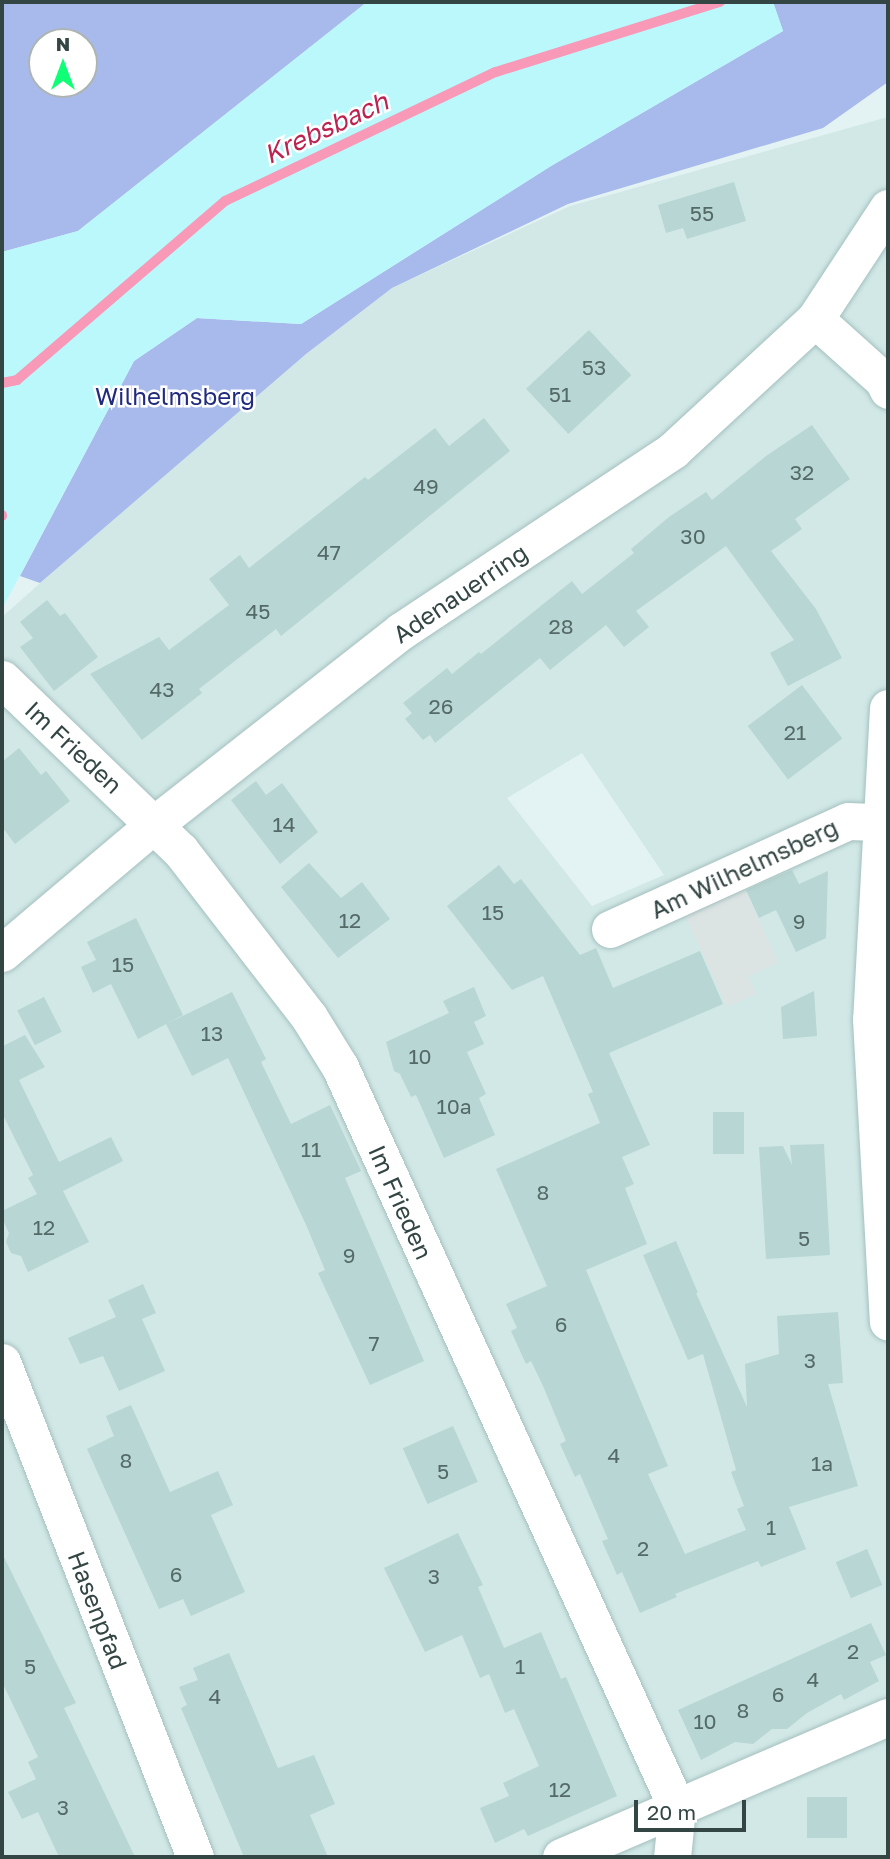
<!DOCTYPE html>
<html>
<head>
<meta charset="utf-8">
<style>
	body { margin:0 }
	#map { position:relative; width:890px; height:1859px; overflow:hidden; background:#e3f3f3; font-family:"Golos Text",sans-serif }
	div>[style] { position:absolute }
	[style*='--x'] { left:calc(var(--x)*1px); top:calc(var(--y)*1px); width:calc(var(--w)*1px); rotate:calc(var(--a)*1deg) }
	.residential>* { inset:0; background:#d1e8e7 }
	.green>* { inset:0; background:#a8baec }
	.sand>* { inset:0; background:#bbf8fc }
	.parking>* { inset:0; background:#dce3e3 }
	.stream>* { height:10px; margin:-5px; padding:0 5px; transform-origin:5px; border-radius:5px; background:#f799b7 }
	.building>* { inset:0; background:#b8d6d3; transform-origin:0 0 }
	.roads { filter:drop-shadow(0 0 2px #a5c0be) drop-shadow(0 0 2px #a5c0be) }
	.street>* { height:37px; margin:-18.5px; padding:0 18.5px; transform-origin:18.5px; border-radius:18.5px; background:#fff }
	span { translate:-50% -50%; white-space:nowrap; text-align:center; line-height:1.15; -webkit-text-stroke:5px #fff; paint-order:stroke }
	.number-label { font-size:21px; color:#546a68 }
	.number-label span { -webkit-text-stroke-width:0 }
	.park-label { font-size:24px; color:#212b7d }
	.street-label { font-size:24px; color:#334644 }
	.water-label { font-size:26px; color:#bb2350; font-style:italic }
	.frame { position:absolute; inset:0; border:4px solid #334644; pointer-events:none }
	.north { position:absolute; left:28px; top:28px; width:70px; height:70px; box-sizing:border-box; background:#fff; border:2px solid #adb5b4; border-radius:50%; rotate:0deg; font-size:19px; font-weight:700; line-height:28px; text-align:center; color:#334644 }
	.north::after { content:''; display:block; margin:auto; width:24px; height:32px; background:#0fff76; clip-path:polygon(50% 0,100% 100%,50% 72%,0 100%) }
	.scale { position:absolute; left:634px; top:1800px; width:112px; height:32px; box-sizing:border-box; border:4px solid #334644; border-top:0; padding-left:9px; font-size:21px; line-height:24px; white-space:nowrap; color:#334644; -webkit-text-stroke:5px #fff; paint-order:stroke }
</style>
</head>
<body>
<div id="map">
	<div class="residential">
		<i style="clip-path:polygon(evenodd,888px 117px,888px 1857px,2px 1857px,2px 617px,180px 459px,306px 354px,392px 288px,570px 206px,888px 117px,582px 753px,664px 875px,592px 906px,507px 798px,582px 753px)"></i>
	</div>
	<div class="green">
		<i style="clip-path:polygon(evenodd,2px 2px,367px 2px,78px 231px,2px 252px,2px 2px,42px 42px,84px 42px,84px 84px,42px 84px,42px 42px)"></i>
		<i style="clip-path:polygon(773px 2px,888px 2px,888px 82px,823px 128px,568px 204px,392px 288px,306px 354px,40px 583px,20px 576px,134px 361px,197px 318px,301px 324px,551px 166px,783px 31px)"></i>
	</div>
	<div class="sand">
		<i style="clip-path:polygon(367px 2px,773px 2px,783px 31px,551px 166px,301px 324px,197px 318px,134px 361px,2px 609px,2px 252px,78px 231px)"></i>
	</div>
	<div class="parking">
		<i style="clip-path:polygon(745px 889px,778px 963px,748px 976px,756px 994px,727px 1007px,685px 915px)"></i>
	</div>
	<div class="stream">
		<i style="--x:2;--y:383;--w:15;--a:-11"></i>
		<i style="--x:17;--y:380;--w:274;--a:-40.7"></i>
		<i style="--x:225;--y:201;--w:300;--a:-25.5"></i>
		<i style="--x:496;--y:72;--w:235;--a:-17.4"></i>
		<i style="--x:2;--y:515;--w:1;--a:90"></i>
	</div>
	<div class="building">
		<i style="clip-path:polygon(734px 182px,746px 221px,687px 239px,683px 228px,666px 233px,658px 205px)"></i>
		<i style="left:589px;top:330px;width:62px;height:86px;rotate:47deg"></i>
		<i style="clip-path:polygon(484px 418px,510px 451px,281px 636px,276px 629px,199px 689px,202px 693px,142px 740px,90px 674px,159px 637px,169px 650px,229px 605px,209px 579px,240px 555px,249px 568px,365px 477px,368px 480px,435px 428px,449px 446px)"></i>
		<i style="clip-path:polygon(812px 425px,850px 479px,795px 519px,802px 529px,771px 551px,816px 609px,842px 658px,788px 686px,770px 653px,794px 640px,726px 546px,636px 611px,649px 627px,624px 647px,606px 625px,550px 670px,540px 658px,435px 743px,430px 735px,423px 740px,405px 719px,412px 713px,403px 703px,447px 668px,452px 674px,479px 652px,481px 654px,572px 581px,582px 594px,634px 553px,631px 549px,669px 517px,706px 492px,712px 500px,766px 456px)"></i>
		<i style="clip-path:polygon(47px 600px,60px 616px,65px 613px,98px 657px,54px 691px,20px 647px,33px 638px,20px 622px)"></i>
		<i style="left:802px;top:685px;width:67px;height:68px;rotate:53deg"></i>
		<i style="clip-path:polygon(19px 748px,41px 775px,46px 771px,70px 801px,15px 844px,2px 827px,2px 762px)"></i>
		<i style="clip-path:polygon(256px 781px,266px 795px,282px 783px,318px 832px,280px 864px,231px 800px)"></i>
		<i style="clip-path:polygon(309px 863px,341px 898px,362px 882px,390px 919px,338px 958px,281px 887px)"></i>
		<i style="clip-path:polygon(499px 865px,514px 884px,521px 879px,580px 955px,596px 948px,613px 988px,700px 951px,723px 1004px,609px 1053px,650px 1145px,622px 1157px,634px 1184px,625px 1188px,647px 1244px,586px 1270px,668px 1466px,648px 1474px,685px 1554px,746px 1530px,737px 1509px,744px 1506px,731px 1472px,736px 1470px,703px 1354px,688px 1360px,643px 1255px,676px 1241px,698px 1293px,696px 1293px,747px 1407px,745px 1364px,779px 1354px,777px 1316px,838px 1312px,843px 1383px,828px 1384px,858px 1486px,789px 1507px,806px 1549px,761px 1567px,758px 1561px,675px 1594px,677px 1597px,640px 1613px,622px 1572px,617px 1575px,602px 1541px,608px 1539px,580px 1474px,575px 1477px,560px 1444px,566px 1441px,543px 1386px,531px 1361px,526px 1364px,511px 1331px,517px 1328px,506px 1304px,547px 1286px,496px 1169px,600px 1123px,588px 1094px,593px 1092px,543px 976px,512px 990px,447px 906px)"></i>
		<i style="clip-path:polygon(792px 870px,799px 884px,828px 871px,826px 938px,796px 952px,776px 910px,759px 918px,746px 890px)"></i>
		<i style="clip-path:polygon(136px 918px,183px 1015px,138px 1039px,111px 984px,93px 993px,81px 967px,96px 960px,87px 942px)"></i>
		<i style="clip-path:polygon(474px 987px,486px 1016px,474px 1022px,484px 1044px,467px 1052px,486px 1094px,479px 1098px,495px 1135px,444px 1158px,416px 1095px,411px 1097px,400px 1074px,394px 1071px,386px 1042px,449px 1013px,443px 1001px)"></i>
		<i style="clip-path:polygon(814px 991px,817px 1036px,783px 1039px,781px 1007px)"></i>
		<i style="clip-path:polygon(232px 992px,266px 1059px,261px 1062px,291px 1124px,330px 1105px,361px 1171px,345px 1178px,424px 1361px,370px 1385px,318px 1273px,325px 1270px,307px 1227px,228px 1058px,192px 1076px,166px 1024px)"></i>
		<i style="left:44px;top:997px;width:39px;height:30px;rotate:63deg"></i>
		<i style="clip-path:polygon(25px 1035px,45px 1067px,19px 1080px,59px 1162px,111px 1137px,123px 1161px,63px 1191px,89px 1242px,28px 1272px,21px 1256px,11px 1253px,6px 1242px,9px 1233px,2px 1218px,2px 1211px,37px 1194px,28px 1178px,33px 1175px,2px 1113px,2px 1043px,3px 1046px)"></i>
		<i style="left:744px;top:1112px;width:42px;height:31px;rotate:90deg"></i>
		<i style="clip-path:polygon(824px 1144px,830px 1255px,766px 1259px,759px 1147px,783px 1146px,792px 1165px,790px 1145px)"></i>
		<i style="clip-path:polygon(143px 1284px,156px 1313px,142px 1319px,165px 1371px,119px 1391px,103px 1356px,80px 1364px,68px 1338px,116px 1317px,108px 1300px)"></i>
		<i style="clip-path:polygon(131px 1405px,170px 1492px,218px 1471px,233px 1505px,211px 1515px,245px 1592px,191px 1616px,183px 1599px,159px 1609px,87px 1449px,114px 1436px,106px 1416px)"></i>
		<i style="left:453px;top:1426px;width:61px;height:55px;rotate:66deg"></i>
		<i style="clip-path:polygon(458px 1533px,483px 1585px,478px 1587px,504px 1648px,541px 1632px,561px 1679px,566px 1677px,617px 1796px,528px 1836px,524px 1829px,495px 1843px,480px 1808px,509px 1796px,503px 1783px,539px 1766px,514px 1709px,505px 1713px,489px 1674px,480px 1678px,462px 1635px,425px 1652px,384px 1568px)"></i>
		<i style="left:867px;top:1549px;width:39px;height:34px;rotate:67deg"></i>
		<i style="clip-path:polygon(2px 1553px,76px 1703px,64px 1708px,135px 1857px,59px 1857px,38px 1812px,22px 1819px,8px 1792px,36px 1779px,28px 1762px,38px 1757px,2px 1682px)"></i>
		<i style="clip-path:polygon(871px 1623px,886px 1655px,870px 1662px,879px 1681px,844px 1700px,841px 1694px,807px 1713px,787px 1729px,772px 1729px,753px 1744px,735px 1742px,701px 1760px,678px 1710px)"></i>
		<i style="clip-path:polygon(229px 1653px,278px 1768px,314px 1755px,335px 1804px,310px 1815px,328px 1857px,244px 1857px,181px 1708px,187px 1705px,179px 1687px,198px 1680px,193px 1668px)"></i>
		<i style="left:807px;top:1797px;width:40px;height:41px"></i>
	</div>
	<div class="roads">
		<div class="street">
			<i style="--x:815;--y:319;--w:91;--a:41.9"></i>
			<i style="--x:883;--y:380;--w:11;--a:63"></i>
			<i style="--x:2;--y:679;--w:247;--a:43.9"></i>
			<i style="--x:180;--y:850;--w:211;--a:52.3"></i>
			<i style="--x:309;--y:1017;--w:59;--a:58.2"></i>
			<i style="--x:340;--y:1067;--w:814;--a:65.54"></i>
			<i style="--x:677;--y:1808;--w:49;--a:95.8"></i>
			<i style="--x:888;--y:708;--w:311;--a:93.1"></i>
			<i style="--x:871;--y:1019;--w:303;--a:86.8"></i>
			<i style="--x:610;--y:929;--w:261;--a:-24.4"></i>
			<i style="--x:848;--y:821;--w:32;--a:2"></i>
			<i style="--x:2;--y:953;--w:202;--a:-40.2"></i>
			<i style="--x:156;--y:823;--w:311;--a:-38.1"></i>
			<i style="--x:401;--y:631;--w:327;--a:-33.6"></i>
			<i style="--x:673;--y:450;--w:193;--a:-42.7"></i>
			<i style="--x:815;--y:319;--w:133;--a:-56.7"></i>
			<i style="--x:2;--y:1362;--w:531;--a:68.7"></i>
			<i style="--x:561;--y:1857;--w:356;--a:-23.2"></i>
		</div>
	</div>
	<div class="number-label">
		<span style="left:702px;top:213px">55</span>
		<span style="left:594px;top:367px">53</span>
		<span style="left:560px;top:394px">51</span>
		<span style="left:802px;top:472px">32</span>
		<span style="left:426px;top:486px">49</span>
		<span style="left:693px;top:536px">30</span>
		<span style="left:329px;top:552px">47</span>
		<span style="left:258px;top:611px">45</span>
		<span style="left:561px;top:626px">28</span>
		<span style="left:162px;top:689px">43</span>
		<span style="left:441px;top:706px">26</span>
		<span style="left:795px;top:732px">21</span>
		<span style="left:284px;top:824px">14</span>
		<span style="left:493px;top:912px">15</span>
		<span style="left:350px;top:920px">12</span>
		<span style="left:799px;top:921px">9</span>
		<span style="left:123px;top:964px">15</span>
		<span style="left:212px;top:1033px">13</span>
		<span style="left:420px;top:1056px">10</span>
		<span style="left:454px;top:1106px">10a</span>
		<span style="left:311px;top:1149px">11</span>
		<span style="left:543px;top:1192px">8</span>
		<span style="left:44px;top:1227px">12</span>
		<span style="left:804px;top:1238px">5</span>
		<span style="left:349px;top:1255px">9</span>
		<span style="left:561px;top:1324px">6</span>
		<span style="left:374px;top:1343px">7</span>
		<span style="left:810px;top:1360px">3</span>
		<span style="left:614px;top:1455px">4</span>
		<span style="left:126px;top:1460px">8</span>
		<span style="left:822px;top:1463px">1a</span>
		<span style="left:443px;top:1471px">5</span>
		<span style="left:771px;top:1527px">1</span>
		<span style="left:643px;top:1548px">2</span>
		<span style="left:176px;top:1574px">6</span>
		<span style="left:434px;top:1576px">3</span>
		<span style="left:853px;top:1651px">2</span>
		<span style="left:30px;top:1666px">5</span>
		<span style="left:520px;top:1666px">1</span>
		<span style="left:813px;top:1679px">4</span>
		<span style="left:778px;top:1694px">6</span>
		<span style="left:215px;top:1696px">4</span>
		<span style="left:743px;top:1710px">8</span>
		<span style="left:705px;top:1721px">10</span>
		<span style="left:560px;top:1789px">12</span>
		<span style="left:63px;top:1807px">3</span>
	</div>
	<div class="park-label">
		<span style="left:175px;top:396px">Wilhelmsberg</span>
	</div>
	<div class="street-label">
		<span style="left:460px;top:593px;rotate:-34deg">Adenauerring</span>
		<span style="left:74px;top:747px;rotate:43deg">Im Frieden</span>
		<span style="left:744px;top:868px;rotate:-25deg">Am Wilhelmsberg</span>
		<span style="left:401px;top:1202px;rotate:66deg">Im Frieden</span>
		<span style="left:98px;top:1610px;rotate:69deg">Hasenpfad</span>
	</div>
	<div class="water-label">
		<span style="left:326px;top:128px;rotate:-25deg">Krebsbach</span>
	</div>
	<div class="frame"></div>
	<div class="north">N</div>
	<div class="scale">20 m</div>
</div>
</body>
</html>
